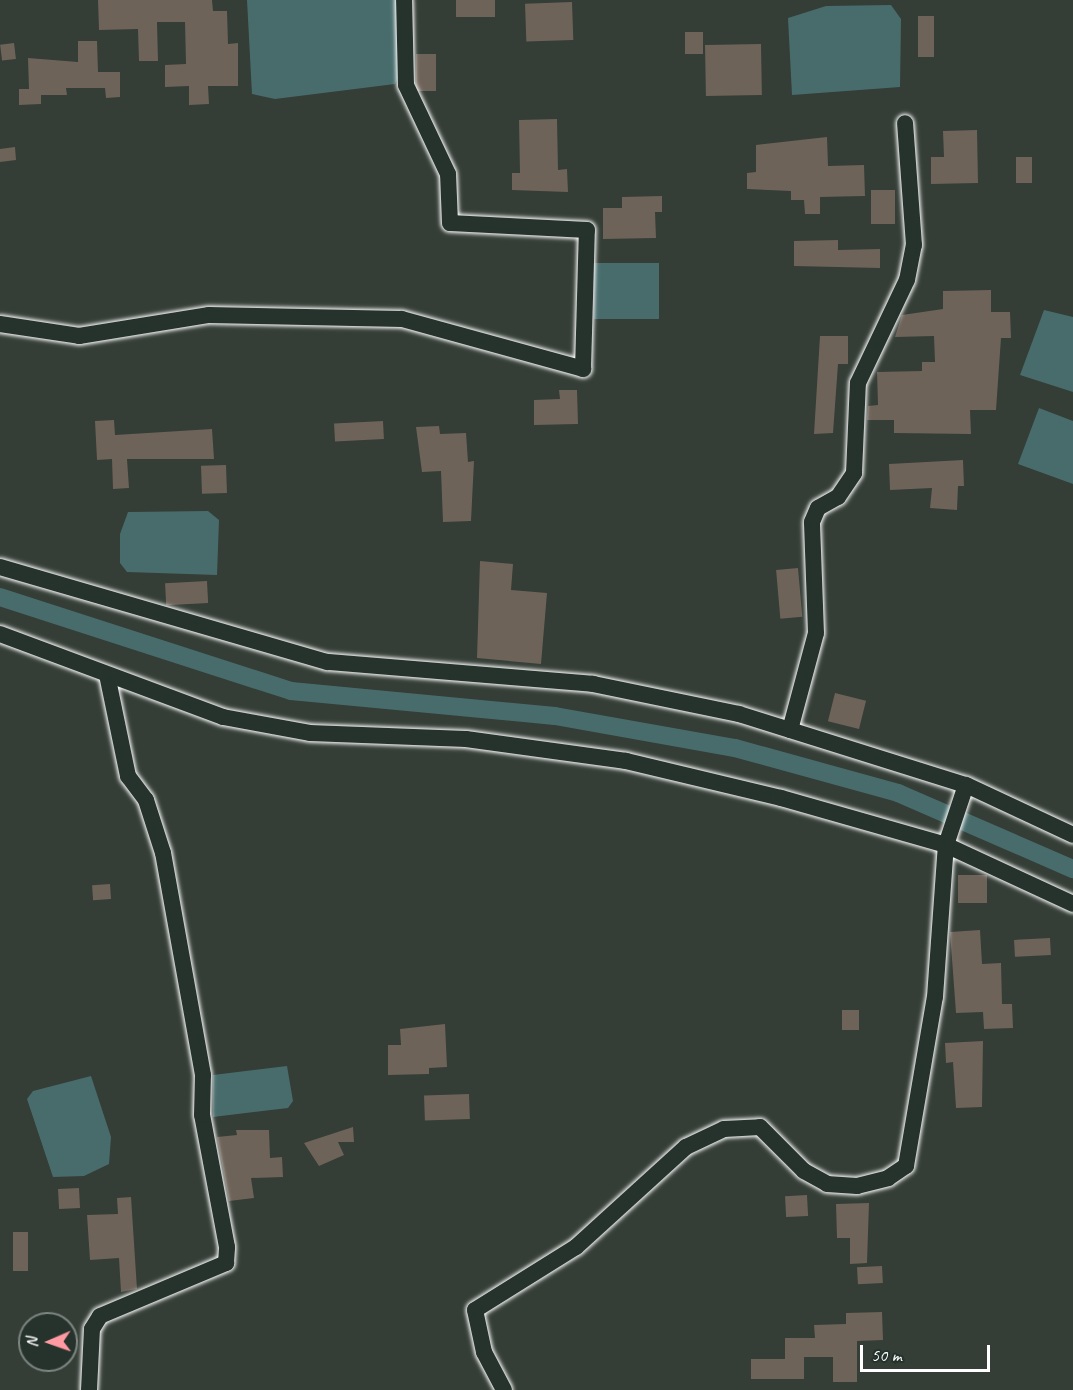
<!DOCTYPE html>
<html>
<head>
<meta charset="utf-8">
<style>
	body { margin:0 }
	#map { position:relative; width:1073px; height:1390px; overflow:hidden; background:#343d36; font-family:Caveat,sans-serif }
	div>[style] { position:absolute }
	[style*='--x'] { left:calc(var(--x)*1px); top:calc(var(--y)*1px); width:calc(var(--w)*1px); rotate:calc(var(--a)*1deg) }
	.water>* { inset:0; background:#486c6c; transform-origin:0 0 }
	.canal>* { height:18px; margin:-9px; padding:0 9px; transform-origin:9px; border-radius:9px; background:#486c6c }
	.building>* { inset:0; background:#6e6358; transform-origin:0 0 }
	.roads { filter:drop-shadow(0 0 2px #fff) drop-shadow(0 0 2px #fff) }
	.street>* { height:16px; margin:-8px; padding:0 8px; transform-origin:8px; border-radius:8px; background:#26332d }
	span { translate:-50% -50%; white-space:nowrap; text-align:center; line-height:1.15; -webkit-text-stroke:4.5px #26332d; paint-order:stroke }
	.north { position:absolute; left:18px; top:1312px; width:60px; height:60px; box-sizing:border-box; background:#26332d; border:2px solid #7d8581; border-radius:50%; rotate:268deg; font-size:16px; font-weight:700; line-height:24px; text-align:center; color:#fff }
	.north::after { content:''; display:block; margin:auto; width:21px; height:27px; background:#ff9aa2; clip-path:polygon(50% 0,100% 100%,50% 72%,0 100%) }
	.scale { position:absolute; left:860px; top:1345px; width:130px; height:27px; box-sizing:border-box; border:3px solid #fff; border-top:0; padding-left:8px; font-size:18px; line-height:21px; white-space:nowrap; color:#fff; -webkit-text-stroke:4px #26332d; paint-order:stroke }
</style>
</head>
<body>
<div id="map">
	<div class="water">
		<i style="clip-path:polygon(247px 0,397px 0,399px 75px,395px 84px,275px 99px,252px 94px)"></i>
		<i style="clip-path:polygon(891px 5px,901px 19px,900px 87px,792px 95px,788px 18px,826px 6px)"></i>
		<i style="left:594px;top:263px;width:65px;height:56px"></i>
		<i style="clip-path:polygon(1044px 310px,1073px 317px,1073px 392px,1020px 375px)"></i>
		<i style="clip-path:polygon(1039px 408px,1073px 421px,1073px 484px,1018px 464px)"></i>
		<i style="clip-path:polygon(208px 511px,219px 520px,217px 575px,127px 572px,120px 563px,120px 534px,128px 512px)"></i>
		<i style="clip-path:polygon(287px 1066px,293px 1101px,288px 1108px,213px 1117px,213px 1075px)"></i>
		<i style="clip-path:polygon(91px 1076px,111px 1137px,109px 1164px,84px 1176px,53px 1177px,27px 1099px,33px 1091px)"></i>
	</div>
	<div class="canal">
		<i style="--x:0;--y:597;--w:306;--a:17.9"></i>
		<i style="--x:291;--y:691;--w:265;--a:5.4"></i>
		<i style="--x:555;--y:716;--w:183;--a:10.1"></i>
		<i style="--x:735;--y:748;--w:169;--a:15.4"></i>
		<i style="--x:898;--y:793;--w:191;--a:23.5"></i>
	</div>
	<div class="building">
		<i style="clip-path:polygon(98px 0,212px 0,213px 11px,227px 11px,228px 44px,238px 43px,238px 86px,208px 86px,209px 104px,189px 105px,189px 86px,165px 87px,165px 65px,186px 64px,185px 22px,157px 22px,158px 61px,139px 61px,138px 29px,99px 30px)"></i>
		<i style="left:495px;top:0;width:17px;height:39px;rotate:90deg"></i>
		<i style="left:572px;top:2px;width:38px;height:47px;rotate:88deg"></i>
		<i style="left:918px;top:16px;width:16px;height:41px"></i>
		<i style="left:685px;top:32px;width:18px;height:22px"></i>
		<i style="clip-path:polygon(78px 41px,97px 41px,98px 72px,120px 72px,120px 97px,106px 98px,105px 88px,66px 88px,67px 95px,41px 95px,41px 104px,19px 105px,19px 89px,29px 89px,28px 58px,78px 62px)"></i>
		<i style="left:14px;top:43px;width:16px;height:14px;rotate:83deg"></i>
		<i style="left:761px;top:44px;width:51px;height:56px;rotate:89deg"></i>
		<i style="left:416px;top:54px;width:20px;height:37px"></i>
		<i style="clip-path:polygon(557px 119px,558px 170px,567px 169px,568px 192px,512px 190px,512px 173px,520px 173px,519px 120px)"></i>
		<i style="clip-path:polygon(977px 130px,978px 183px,931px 184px,931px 157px,944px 157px,943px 131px)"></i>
		<i style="clip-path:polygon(827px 137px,828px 166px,864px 165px,865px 196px,820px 197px,820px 214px,805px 214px,804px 200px,791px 200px,791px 191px,747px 189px,747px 173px,756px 172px,756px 145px)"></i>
		<i style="clip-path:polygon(15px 147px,16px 160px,0 162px,0 149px)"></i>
		<i style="left:1016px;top:157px;width:16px;height:26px"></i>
		<i style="left:871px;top:190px;width:24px;height:34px"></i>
		<i style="clip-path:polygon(662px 196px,662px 212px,655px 212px,656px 238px,603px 239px,603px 208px,622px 208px,622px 197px)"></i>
		<i style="clip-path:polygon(838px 240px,838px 250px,880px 249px,880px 268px,794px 266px,794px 241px)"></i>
		<i style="clip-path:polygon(991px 290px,991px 312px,1010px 312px,1011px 338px,1001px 338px,996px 410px,970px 410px,971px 434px,894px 433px,894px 420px,867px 420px,868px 406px,878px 405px,877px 372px,922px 371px,922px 362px,935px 362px,934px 336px,895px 337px,902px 315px,943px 309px,943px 291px)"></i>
		<i style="clip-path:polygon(820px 336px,848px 336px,848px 364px,838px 364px,833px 433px,814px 434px)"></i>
		<i style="clip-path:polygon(559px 390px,577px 390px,578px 424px,534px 425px,534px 400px,560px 399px)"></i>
		<i style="clip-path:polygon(114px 420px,115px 435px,212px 429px,214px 459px,127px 459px,129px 488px,113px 489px,112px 459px,97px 460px,95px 421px)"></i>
		<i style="left:383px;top:421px;width:18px;height:49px;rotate:87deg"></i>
		<i style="clip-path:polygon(439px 426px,440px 434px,466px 433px,468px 462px,474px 461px,471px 521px,443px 522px,441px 471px,422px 472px,416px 427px)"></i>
		<i style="clip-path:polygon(963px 460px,964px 486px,958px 486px,957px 510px,930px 508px,932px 488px,890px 490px,889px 464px)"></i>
		<i style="left:226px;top:465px;width:28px;height:25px;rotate:88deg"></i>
		<i style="clip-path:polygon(480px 561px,513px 564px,511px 590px,547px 593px,541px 664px,477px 658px)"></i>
		<i style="left:798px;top:568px;width:49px;height:22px;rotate:85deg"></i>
		<i style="left:207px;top:581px;width:22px;height:42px;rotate:87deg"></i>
		<i style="left:835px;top:693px;width:32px;height:29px;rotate:14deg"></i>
		<i style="left:958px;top:875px;width:29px;height:28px"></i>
		<i style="left:110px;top:884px;width:15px;height:18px;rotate:86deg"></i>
		<i style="clip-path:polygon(980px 930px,982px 964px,1001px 963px,1002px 1004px,1012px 1004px,1013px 1028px,984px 1029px,983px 1012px,956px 1013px,950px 932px)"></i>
		<i style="left:1050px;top:938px;width:17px;height:36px;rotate:87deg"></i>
		<i style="left:842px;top:1010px;width:17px;height:20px"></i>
		<i style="clip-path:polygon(445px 1024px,447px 1067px,429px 1068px,429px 1074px,388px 1075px,388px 1045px,401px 1045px,400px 1029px)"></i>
		<i style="clip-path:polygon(983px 1041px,982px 1107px,956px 1108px,953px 1062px,946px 1063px,945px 1043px)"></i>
		<i style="left:469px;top:1094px;width:25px;height:45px;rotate:88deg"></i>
		<i style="clip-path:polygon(353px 1127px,354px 1142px,338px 1142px,344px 1155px,319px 1166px,304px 1143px)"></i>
		<i style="clip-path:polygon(236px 1130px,269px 1130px,270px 1158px,282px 1157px,283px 1177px,251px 1178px,254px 1198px,229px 1201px,217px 1137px,237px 1135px)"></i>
		<i style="left:79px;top:1188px;width:20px;height:21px;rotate:87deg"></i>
		<i style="left:807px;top:1195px;width:21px;height:22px;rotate:87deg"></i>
		<i style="clip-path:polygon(131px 1197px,137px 1289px,121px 1292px,119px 1258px,90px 1260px,87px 1215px,118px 1214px,117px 1198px)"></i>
		<i style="clip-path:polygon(869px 1203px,867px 1263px,850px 1264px,850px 1238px,837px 1238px,836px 1204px)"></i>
		<i style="left:13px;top:1232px;width:15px;height:39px"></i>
		<i style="left:882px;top:1266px;width:17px;height:25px;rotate:87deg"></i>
		<i style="clip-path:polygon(882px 1312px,883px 1340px,857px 1341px,857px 1382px,833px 1382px,833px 1357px,804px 1357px,804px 1379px,751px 1379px,751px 1359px,785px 1359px,785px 1338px,815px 1338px,814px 1325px,846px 1324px,846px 1313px)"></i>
	</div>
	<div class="roads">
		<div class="street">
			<i style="--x:0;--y:324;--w:80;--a:8.6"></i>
			<i style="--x:79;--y:336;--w:132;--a:-9.2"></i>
			<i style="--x:209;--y:315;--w:193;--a:1.2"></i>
			<i style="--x:402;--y:319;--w:188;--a:15.4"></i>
			<i style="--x:583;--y:369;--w:139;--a:-88.4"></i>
			<i style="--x:587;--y:230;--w:137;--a:-177.1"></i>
			<i style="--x:450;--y:223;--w:49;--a:-92.3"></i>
			<i style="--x:448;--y:174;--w:98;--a:-115.3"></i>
			<i style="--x:406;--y:85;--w:85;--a:-91.3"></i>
			<i style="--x:0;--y:567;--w:341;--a:16.2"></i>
			<i style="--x:328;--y:662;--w:266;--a:4.7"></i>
			<i style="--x:593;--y:684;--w:149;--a:11.6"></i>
			<i style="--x:739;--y:714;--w:238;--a:17.4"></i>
			<i style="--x:966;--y:785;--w:118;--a:25"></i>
			<i style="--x:0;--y:634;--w:238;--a:20.4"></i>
			<i style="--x:223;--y:717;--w:88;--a:10.4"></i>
			<i style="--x:310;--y:733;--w:156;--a:2.2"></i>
			<i style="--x:466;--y:739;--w:162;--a:7.8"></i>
			<i style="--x:626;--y:761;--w:159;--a:13.4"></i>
			<i style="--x:781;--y:798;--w:172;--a:15.9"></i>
			<i style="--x:946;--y:845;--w:140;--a:24.9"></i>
			<i style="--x:790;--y:730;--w:100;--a:-75"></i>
			<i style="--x:816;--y:633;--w:111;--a:-92.1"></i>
			<i style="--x:812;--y:522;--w:15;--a:-67"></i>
			<i style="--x:818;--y:508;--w:23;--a:-29"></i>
			<i style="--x:838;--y:497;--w:29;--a:-56"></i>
			<i style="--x:854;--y:473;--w:90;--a:-87.5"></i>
			<i style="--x:858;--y:383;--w:114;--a:-64.6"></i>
			<i style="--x:907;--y:280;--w:36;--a:-79"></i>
			<i style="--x:914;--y:245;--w:122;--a:-94.2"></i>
			<i style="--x:89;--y:1390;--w:61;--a:-87.2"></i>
			<i style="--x:92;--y:1329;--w:15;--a:-58"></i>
			<i style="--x:100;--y:1316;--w:137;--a:-22.8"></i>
			<i style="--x:226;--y:1263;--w:16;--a:-86"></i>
			<i style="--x:227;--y:1247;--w:134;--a:-100.7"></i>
			<i style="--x:202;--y:1115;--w:40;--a:-88.6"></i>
			<i style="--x:203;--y:1075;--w:226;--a:-100.2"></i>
			<i style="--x:163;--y:853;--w:56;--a:-107.8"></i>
			<i style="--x:146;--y:800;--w:30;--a:-127"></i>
			<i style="--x:128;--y:776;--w:103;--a:-101.7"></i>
			<i style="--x:504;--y:1390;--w:43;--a:-117.8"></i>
			<i style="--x:484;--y:1352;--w:43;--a:-102.1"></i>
			<i style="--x:475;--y:1310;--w:119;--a:-32"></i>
			<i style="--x:576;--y:1247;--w:149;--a:-42.3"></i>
			<i style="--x:686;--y:1147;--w:42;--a:-25.3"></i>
			<i style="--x:724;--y:1129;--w:36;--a:-3"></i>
			<i style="--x:760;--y:1127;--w:62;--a:45"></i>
			<i style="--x:804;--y:1171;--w:26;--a:29"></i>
			<i style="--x:827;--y:1184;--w:30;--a:4"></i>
			<i style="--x:857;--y:1186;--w:32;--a:-14"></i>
			<i style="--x:888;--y:1178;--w:22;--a:-34"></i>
			<i style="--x:906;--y:1166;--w:171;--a:-80.3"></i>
			<i style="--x:935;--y:997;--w:152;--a:-85.9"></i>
			<i style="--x:946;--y:845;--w:63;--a:-71.6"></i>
		</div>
	</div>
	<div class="north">N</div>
	<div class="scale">50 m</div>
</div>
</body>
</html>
